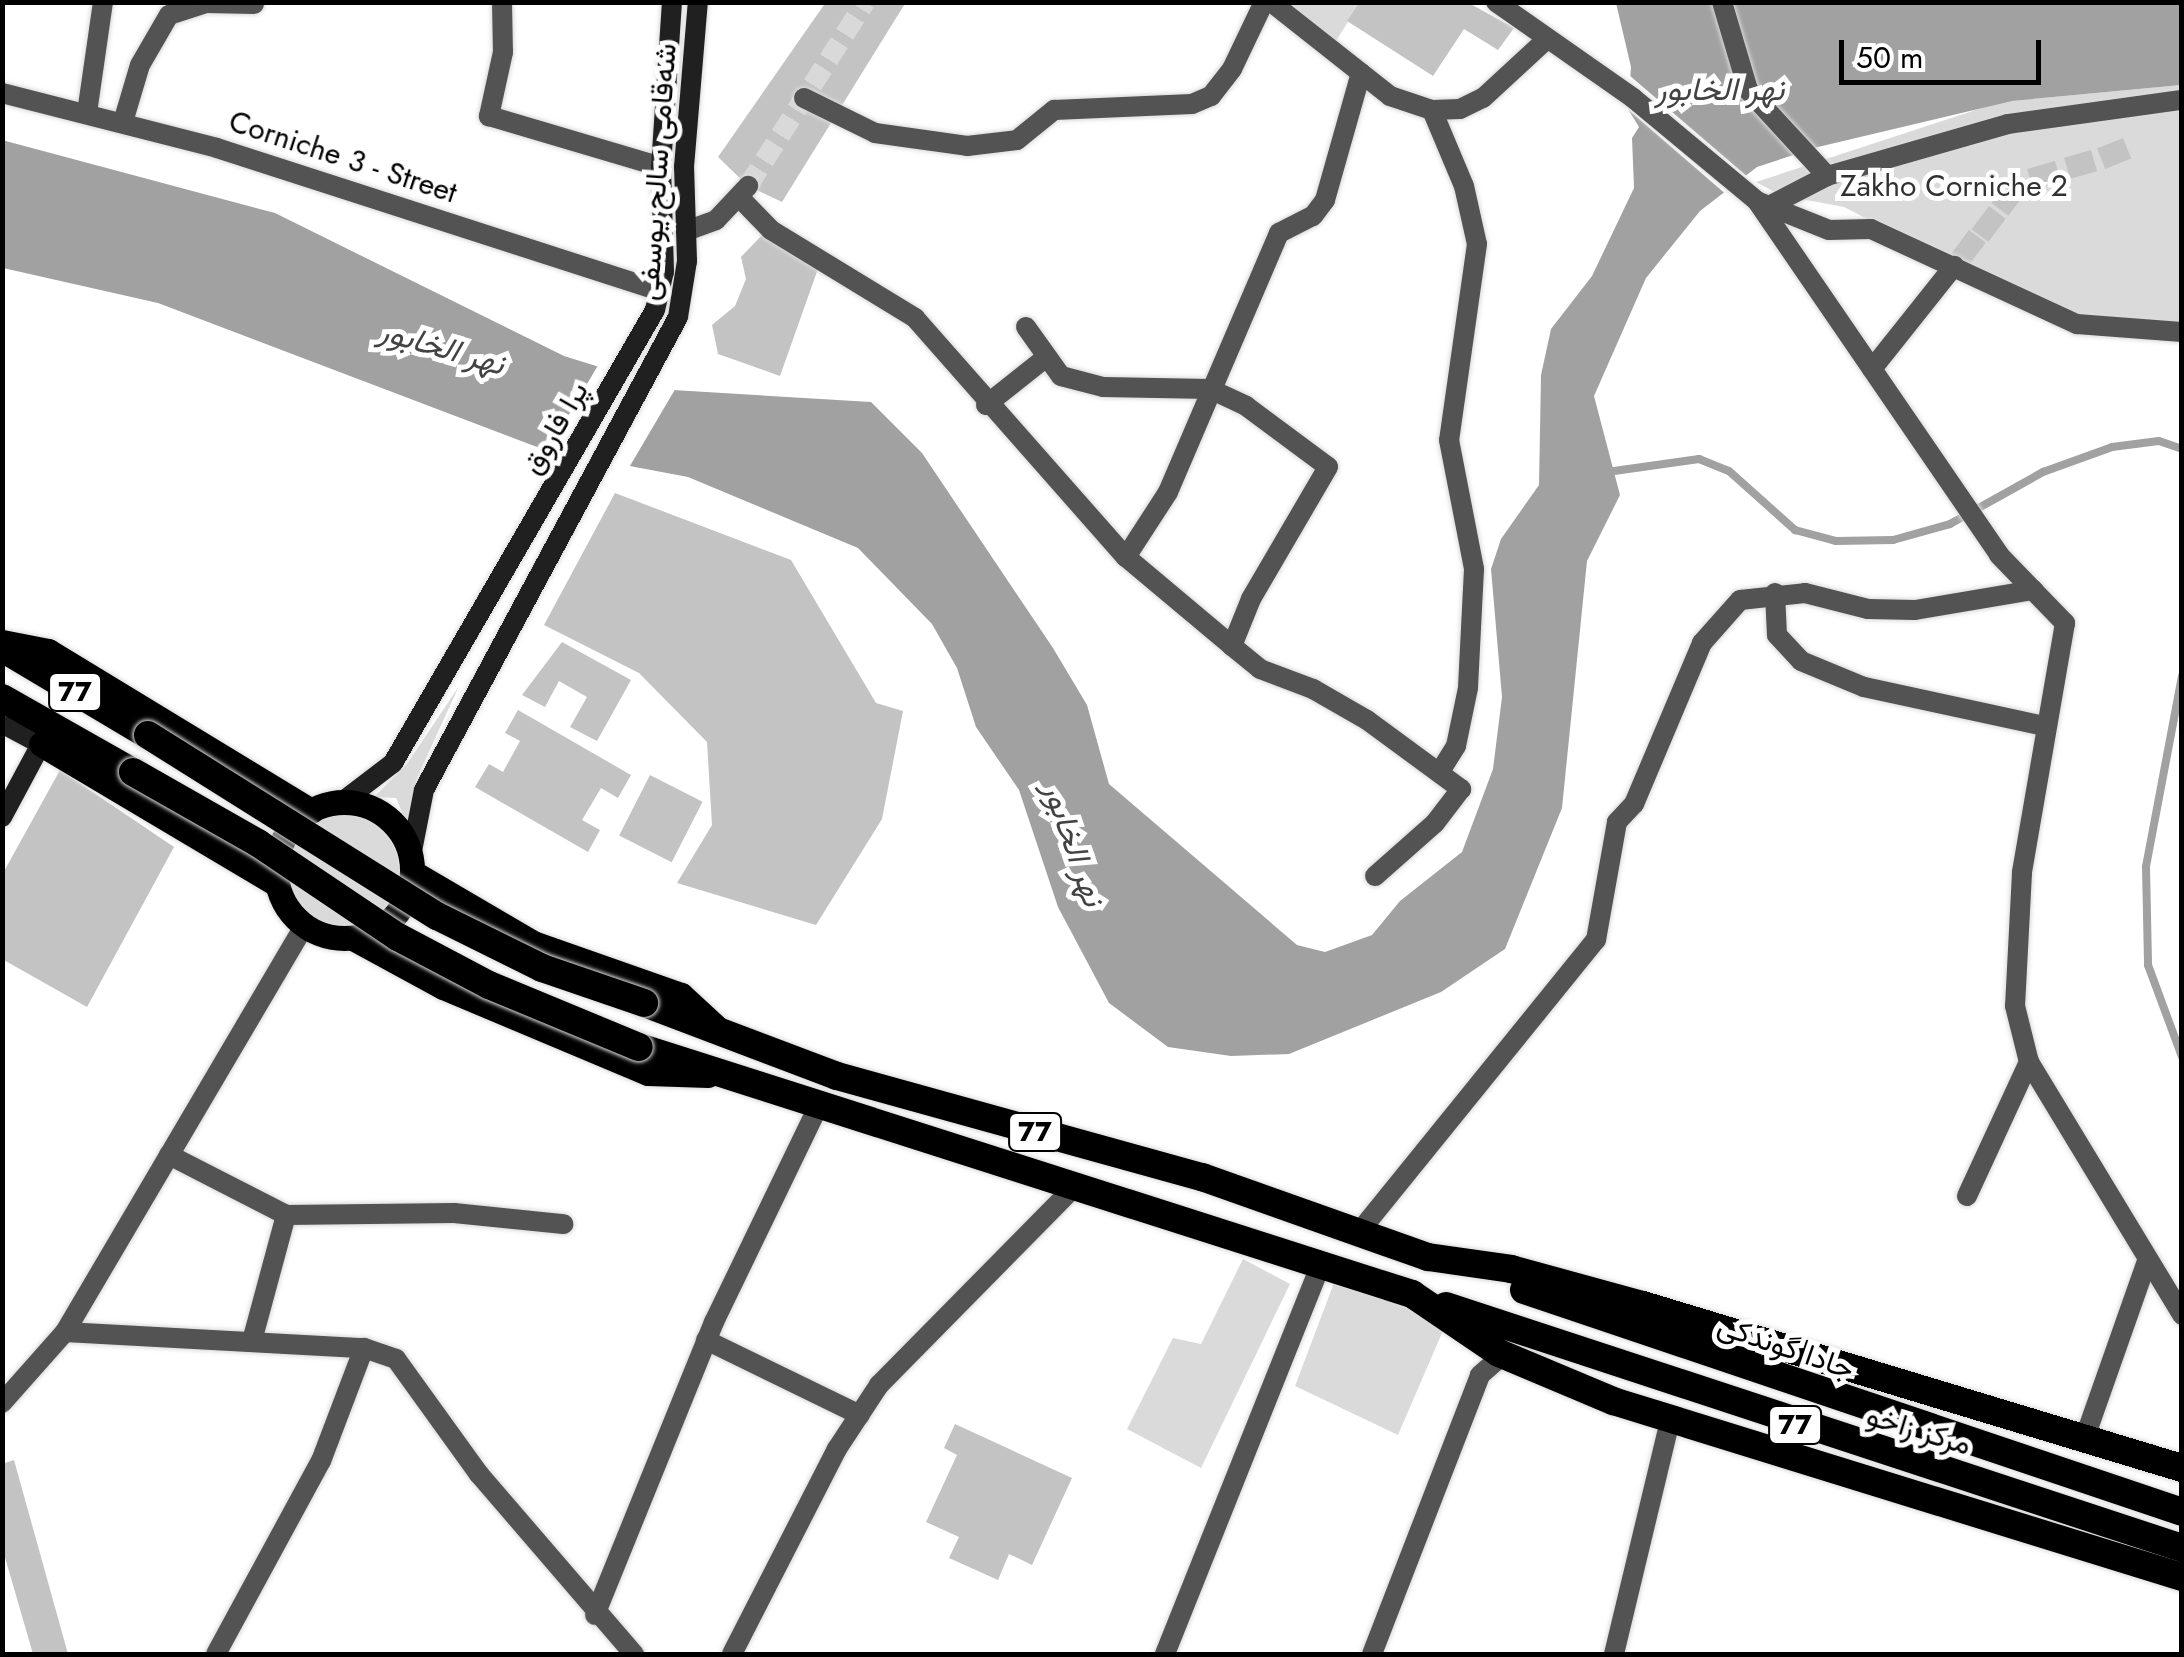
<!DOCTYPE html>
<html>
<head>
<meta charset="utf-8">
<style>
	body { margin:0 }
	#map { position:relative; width:2184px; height:1657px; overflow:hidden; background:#fff; font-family:Jost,Vazirmatn,sans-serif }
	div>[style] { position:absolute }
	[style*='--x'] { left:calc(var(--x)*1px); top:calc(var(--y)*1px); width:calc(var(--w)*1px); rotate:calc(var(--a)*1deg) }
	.green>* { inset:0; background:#dadada }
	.round { border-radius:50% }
	.water>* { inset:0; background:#a1a1a1 }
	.pier>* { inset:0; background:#fff }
	.stream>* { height:8px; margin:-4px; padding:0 4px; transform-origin:4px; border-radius:4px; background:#a1a1a1 }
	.building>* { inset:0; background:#c3c3c3; transform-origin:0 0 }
	.minor-tunnel>* { height:20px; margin-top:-10px; transform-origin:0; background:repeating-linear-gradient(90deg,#d9d9d9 0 20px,transparent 0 30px) }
	.roads { filter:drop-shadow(0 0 2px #dbdbdb) drop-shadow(0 0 2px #dbdbdb) }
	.pedestrian>* { height:20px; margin:-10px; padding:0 10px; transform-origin:10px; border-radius:10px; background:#535353 }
	.minor>* { height:20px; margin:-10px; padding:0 10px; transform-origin:10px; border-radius:10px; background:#535353 }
	.tertiary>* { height:20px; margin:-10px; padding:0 10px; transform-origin:10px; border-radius:10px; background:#535353 }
	.secondary>* { height:20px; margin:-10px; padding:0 10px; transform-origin:10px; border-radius:10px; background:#202020 }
	.primary>* { height:25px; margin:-12.5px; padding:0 12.5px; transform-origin:12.5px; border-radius:12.5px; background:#000 }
	.primary>.ring { margin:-12.5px; padding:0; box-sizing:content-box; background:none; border:25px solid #000; border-radius:50% }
	.trunk>* { height:28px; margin:-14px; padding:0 14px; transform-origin:14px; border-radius:14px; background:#000 }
	.bridges { filter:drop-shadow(0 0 2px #dbdbdb) drop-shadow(0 0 2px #dbdbdb) }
	.trunk-bridge>* { height:28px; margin:-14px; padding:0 14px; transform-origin:14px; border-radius:14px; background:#000 }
	span { translate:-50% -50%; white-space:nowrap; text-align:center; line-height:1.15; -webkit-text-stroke:10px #fff; paint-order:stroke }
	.shield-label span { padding:2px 8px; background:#fff; border:2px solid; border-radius:8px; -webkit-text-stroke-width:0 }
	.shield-label { font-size:28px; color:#000; font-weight:700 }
	.street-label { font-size:30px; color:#000 }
	.park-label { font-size:30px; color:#313131 }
	.water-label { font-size:32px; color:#424242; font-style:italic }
	.frame { position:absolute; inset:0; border:5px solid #000; pointer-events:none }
	.scale { position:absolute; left:1839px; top:40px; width:202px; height:45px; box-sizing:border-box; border:5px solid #000; border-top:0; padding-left:12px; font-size:30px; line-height:35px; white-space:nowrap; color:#000; -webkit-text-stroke:8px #fff; paint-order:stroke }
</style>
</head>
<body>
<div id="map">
	<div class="green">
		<i style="clip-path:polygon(1281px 3px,1360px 3px,1334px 44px)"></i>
		<i style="clip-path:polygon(2181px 85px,2181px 322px,2059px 317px,1844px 207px,1780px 195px,1756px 182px,2000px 102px)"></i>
		<i style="clip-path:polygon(459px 686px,417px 778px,407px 824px,396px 798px,374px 797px,407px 764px)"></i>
		<i class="round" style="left:287px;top:814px;width:112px;height:112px"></i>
		<i style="clip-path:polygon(1243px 1259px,1290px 1284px,1201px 1468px,1127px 1429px,1173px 1338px,1201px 1344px)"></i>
		<i style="clip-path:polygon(1337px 1275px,1410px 1301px,1445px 1326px,1398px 1435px,1295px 1386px)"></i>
	</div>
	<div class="water">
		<i style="clip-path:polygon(1616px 3px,2181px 3px,2181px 85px,2012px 101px,1818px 147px,1757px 167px,1700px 211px,1646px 278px,1594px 396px,1620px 495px,1587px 561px,1562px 808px,1505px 949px,1441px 992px,1289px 1054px,1231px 1056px,1168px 1047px,1109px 1003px,1058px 907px,1019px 790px,976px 727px,957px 668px,932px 624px,858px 548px,688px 477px,545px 450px,158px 303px,3px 268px,2px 140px,275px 213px,564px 356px,673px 390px,871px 402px,922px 453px,1053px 648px,1087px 705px,1109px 784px,1297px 945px,1325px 952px,1372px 935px,1400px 901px,1462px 852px,1493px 769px,1502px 697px,1491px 569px,1501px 539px,1539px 485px,1541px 375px,1551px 329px,1592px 276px,1634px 188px,1632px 138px,1639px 127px,1628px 109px,1631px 67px)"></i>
	</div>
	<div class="pier">
		<i style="clip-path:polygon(1629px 75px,1750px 179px,1728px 196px,1624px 106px)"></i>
		<i style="clip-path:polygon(600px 362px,677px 386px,627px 471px,545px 455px)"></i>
	</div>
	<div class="stream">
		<i style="--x:1607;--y:472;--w:93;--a:-8"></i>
		<i style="--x:1699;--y:459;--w:32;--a:22"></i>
		<i style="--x:1729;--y:471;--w:89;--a:41.8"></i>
		<i style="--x:1795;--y:530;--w:42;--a:15"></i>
		<i style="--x:1836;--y:541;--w:57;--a:-1"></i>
		<i style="--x:1893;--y:540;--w:59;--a:-15.7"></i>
		<i style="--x:1950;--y:524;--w:107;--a:-29.2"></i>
		<i style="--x:2043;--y:472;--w:73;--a:-19.9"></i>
		<i style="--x:2112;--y:447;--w:47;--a:-7.3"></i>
		<i style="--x:2159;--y:441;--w:24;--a:19"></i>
		<i style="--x:2182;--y:676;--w:194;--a:100.7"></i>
		<i style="--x:2146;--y:867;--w:98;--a:88.8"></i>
		<i style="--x:2148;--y:965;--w:98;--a:69.7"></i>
	</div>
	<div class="building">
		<i style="clip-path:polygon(826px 2px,906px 2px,782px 202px,748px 186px,718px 157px)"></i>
		<i style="clip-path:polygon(1360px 2px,1467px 2px,1514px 28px,1498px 50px,1464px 29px,1433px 76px,1347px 21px)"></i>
		<i style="left:2123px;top:138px;width:22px;height:28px;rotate:68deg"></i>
		<i style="left:2091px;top:150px;width:22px;height:28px;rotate:74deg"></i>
		<i style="left:2055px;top:161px;width:22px;height:29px;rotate:74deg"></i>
		<i style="left:2009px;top:180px;width:21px;height:29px;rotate:37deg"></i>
		<i style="left:1989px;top:206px;width:21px;height:29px;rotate:37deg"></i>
		<i style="left:1969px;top:230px;width:21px;height:29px;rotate:37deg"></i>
		<i style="clip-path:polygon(764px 233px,819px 266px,780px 376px,718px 354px,712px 325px,735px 306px,746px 279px,741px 257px)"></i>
		<i style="clip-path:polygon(615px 493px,791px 560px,876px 703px,903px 711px,882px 819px,816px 925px,677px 883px,712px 825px,707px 742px,639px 673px,544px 625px)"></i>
		<i style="clip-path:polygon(562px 642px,631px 680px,597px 741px,570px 727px,587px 697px,559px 681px,545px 707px,522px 695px)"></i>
		<i style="clip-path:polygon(518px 710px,631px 775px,618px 798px,601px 788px,582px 820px,600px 830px,588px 852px,475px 787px,489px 764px,503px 772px,520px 741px,505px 733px)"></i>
		<i style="clip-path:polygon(60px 770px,174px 847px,87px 1007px,2px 959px,2px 875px)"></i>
		<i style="left:650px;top:775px;width:59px;height:68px;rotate:27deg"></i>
		<i style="clip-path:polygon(955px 1424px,1072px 1478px,1032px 1565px,1009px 1554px,998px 1580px,949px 1558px,959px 1537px,926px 1522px,957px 1455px,944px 1448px)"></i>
		<i style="clip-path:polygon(14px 1460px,68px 1654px,33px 1654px,2px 1547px,2px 1464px)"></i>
	</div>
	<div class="minor-tunnel">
		<i style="--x:748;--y:186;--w:218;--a:-57.5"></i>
	</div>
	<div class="roads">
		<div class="pedestrian">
			<i style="--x:1496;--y:2;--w:167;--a:35"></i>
			<i style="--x:1633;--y:98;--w:161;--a:39.7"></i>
			<i style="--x:1722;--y:2;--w:92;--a:73.5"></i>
			<i style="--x:1748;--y:90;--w:117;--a:47.4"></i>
			<i style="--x:1827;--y:176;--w:65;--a:152.7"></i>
			<i style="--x:1827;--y:176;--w:188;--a:-16"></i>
			<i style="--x:2008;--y:124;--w:176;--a:-7.9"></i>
		</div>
		<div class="minor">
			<i style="--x:502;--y:2;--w:50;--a:88.9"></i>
			<i style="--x:503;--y:52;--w:66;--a:102.3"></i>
			<i style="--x:489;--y:116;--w:179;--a:16.5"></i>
			<i style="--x:1271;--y:2;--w:152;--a:38.3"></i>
			<i style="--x:1390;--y:96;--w:44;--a:18.4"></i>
			<i style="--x:1432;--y:110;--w:28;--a:-2"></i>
			<i style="--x:1460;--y:109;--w:25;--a:-26"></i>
			<i style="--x:1483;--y:98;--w:87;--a:-42.7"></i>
			<i style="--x:804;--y:98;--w:79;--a:26.2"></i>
			<i style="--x:875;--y:133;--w:93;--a:8"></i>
			<i style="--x:967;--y:146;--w:50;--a:-6.8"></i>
			<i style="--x:1017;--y:140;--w:48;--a:-39"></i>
			<i style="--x:1054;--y:110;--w:138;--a:-2.5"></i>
			<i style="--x:1192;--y:104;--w:21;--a:-23"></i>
			<i style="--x:1211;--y:96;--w:34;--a:-52"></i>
			<i style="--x:1232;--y:69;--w:74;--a:-64.5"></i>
			<i style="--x:1432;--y:110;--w:82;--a:67.2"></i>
			<i style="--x:1464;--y:186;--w:59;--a:77.4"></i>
			<i style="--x:1477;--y:244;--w:198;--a:98.1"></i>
			<i style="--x:1449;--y:440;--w:131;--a:79"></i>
			<i style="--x:1474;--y:569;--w:119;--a:92.9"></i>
			<i style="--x:1468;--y:688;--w:59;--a:101.7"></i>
			<i style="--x:1456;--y:746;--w:31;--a:122"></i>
			<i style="--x:87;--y:113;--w:112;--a:-81.8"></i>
			<i style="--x:123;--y:122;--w:59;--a:-73.4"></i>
			<i style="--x:140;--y:65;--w:58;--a:-59.9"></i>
			<i style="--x:169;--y:15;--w:39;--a:-18"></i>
			<i style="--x:206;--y:3;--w:48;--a:1.2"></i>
			<i style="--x:740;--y:198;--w:45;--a:45.9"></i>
			<i style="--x:771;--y:230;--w:169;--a:31.4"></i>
			<i style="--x:915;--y:318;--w:319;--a:48.6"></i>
			<i style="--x:1126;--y:557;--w:138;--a:40"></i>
			<i style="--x:1232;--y:646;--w:36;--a:39"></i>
			<i style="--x:1260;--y:669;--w:57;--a:20.7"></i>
			<i style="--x:1313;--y:689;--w:62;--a:29.9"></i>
			<i style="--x:1367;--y:720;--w:117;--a:36.3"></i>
			<i style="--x:1461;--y:789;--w:43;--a:127.4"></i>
			<i style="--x:1435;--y:823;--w:80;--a:138.5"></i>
			<i style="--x:1757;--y:201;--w:429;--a:55.6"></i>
			<i style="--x:1999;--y:555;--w:95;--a:45.9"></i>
			<i style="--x:2065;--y:623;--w:254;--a:99.8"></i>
			<i style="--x:2022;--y:873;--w:133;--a:93"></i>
			<i style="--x:2015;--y:1006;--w:58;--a:76"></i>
			<i style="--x:2029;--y:1062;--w:296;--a:58.8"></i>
			<i style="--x:1759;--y:202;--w:75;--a:21.8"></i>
			<i style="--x:1829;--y:230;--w:42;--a:-1.4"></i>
			<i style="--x:1871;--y:229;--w:227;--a:24.8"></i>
			<i style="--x:2077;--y:324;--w:105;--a:4.4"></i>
			<i style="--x:686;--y:231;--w:32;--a:-20"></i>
			<i style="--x:716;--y:220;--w:47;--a:-46.7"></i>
			<i style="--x:1026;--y:327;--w:60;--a:54.5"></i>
			<i style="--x:1061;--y:376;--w:43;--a:14.7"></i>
			<i style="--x:1103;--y:387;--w:107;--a:1.1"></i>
			<i style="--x:1210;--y:389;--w:40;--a:25"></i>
			<i style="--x:1246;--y:406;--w:102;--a:36.6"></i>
			<i style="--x:1328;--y:467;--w:153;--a:120.3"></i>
			<i style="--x:1251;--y:599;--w:51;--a:112"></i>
			<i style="--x:1872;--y:369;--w:132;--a:-51.5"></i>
			<i style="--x:986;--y:405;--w:74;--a:-38.4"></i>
			<i style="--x:1126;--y:557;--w:77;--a:-57.1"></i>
			<i style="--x:1168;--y:492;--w:282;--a:-66.8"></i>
			<i style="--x:1279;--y:233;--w:38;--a:-27"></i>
			<i style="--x:1313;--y:216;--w:20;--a:-53"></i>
			<i style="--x:1325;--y:200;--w:132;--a:-74.2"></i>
			<i style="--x:1775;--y:593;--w:42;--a:87.3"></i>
			<i style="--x:1777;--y:635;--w:35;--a:47"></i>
			<i style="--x:1801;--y:661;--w:68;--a:22.4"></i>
			<i style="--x:1864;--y:687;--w:185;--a:12.2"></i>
			<i style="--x:169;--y:1155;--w:131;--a:27.1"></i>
			<i style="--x:286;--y:1215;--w:168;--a:-0.7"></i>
			<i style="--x:454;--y:1213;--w:110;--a:5.8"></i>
			<i style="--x:1967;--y:1196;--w:148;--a:-65.2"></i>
			<i style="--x:1360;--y:1231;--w:375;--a:-51"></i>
			<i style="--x:1596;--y:940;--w:120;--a:-79.9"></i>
			<i style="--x:1617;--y:822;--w:25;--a:-47"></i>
			<i style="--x:1634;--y:804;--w:175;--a:-67.1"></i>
			<i style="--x:1702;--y:643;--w:57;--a:-48.5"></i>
			<i style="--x:1740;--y:600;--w:65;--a:-6.1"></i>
			<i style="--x:1805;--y:593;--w:65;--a:14.3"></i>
			<i style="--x:1868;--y:609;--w:47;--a:1.2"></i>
			<i style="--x:1915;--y:610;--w:120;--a:-9.6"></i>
			<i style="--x:65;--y:1332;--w:299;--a:3.1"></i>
			<i style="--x:364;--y:1348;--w:34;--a:19"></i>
			<i style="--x:396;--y:1359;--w:142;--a:54.2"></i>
			<i style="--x:479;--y:1474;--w:238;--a:49.3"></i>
			<i style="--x:706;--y:1340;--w:171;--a:26"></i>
			<i style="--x:252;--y:1341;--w:131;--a:-74.9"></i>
			<i style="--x:2;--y:1403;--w:95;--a:-48.4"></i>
			<i style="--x:65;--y:1332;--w:471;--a:-59.5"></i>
			<i style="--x:2084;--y:1440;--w:190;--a:-70.6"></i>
			<i style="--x:595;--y:1615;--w:316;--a:-67.9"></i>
			<i style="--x:714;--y:1322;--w:239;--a:-64.2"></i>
			<i style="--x:216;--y:1654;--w:220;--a:-61.5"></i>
			<i style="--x:321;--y:1461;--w:121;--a:-69.2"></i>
			<i style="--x:732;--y:1654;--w:230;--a:-62.9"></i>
			<i style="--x:837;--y:1449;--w:77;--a:-56.7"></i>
			<i style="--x:879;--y:1385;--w:282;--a:-45.4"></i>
			<i style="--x:1372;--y:1654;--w:299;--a:-68.8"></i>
			<i style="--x:1480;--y:1375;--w:30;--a:-41"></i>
			<i style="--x:1614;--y:1654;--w:241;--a:-76.5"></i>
		</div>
		<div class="tertiary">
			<i style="--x:2;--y:93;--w:222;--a:14.3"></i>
			<i style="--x:217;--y:148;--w:466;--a:17.9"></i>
			<i style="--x:1165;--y:1654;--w:421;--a:-68.2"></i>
		</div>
		<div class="secondary">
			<i style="--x:7;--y:726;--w:38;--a:28"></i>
			<i style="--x:342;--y:802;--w:64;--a:-37.4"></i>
			<i style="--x:393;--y:763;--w:523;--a:-59.96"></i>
			<i style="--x:655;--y:310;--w:39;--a:-77"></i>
			<i style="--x:664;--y:272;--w:105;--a:-91.6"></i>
			<i style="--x:661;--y:167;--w:165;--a:-86.2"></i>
			<i style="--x:2;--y:817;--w:93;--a:-61.8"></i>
			<i style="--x:411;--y:856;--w:67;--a:-78.9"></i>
			<i style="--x:424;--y:790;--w:537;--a:-61.76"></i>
			<i style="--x:678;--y:317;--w:57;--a:-80.9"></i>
			<i style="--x:687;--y:261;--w:94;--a:-91.8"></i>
			<i style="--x:684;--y:167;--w:166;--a:-85.2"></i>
		</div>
		<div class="primary">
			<i style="--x:2;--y:642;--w:47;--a:11.1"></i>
			<i style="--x:48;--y:651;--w:308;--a:31.3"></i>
			<i style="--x:41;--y:744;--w:274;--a:30.7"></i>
			<i class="ring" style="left:276px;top:802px;width:111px;height:111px"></i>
			<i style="--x:412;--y:872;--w:140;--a:30.4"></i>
			<i style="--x:533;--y:943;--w:157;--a:19.4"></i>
			<i style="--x:681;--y:995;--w:52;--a:42.6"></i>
			<i style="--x:353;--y:938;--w:102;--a:28.6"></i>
			<i style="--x:443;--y:987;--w:222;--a:22.8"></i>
			<i style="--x:648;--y:1073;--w:60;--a:1.9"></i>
		</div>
		<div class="trunk">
			<i style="--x:2;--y:648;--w:170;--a:30.8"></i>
			<i style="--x:2;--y:698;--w:150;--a:29.5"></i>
			<i style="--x:644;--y:1003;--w:206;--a:20.7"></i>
			<i style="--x:837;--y:1076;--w:379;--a:15.5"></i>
			<i style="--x:1202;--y:1177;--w:240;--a:19.5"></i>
			<i style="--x:1428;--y:1257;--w:84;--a:8.2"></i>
			<i style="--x:1511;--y:1269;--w:137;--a:15.3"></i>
			<i style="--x:1643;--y:1305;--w:563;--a:16.83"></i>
			<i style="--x:639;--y:1047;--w:812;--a:17.72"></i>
			<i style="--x:1412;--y:1294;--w:105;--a:34.1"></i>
			<i style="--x:1499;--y:1353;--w:124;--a:22.8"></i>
			<i style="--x:1613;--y:1401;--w:596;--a:17.19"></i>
			<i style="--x:1524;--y:1290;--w:694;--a:18.64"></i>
			<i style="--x:1446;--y:1306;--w:775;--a:18.2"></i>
		</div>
	</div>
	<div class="bridges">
		<div class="trunk-bridge">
			<i style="--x:148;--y:735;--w:341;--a:32.1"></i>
			<i style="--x:437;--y:916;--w:117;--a:26.3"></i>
			<i style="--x:542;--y:968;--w:108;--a:18.9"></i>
			<i style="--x:133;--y:772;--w:144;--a:29.6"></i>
			<i style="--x:258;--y:843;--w:169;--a:33.9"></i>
			<i style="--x:398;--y:937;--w:103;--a:27.8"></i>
			<i style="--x:489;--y:985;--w:162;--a:22.5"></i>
		</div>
	</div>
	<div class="shield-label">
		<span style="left:75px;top:692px">77</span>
		<span style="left:1035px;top:1132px">77</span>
		<span style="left:1795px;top:1425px">77</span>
	</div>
	<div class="street-label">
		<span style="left:343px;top:157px;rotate:18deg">Corniche 3 - Street</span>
		<span style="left:657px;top:172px;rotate:-86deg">شەقامی سالح یوسفی</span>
		<span style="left:555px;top:428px;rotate:-60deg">پرا فاروق</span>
		<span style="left:1786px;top:1347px;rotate:19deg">جادا گوندکی</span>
		<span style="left:1919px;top:1430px;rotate:17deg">مركز زاخو</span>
	</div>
	<div class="park-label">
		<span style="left:1954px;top:186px">Zakho Corniche 2</span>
	</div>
	<div class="water-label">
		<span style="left:1720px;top:89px">نهر الخابور</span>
		<span style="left:442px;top:347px;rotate:16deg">نهر الخابور</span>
		<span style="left:1074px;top:844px;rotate:71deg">نهر الخابور</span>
	</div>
	<div class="frame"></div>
	<div class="scale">50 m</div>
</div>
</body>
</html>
